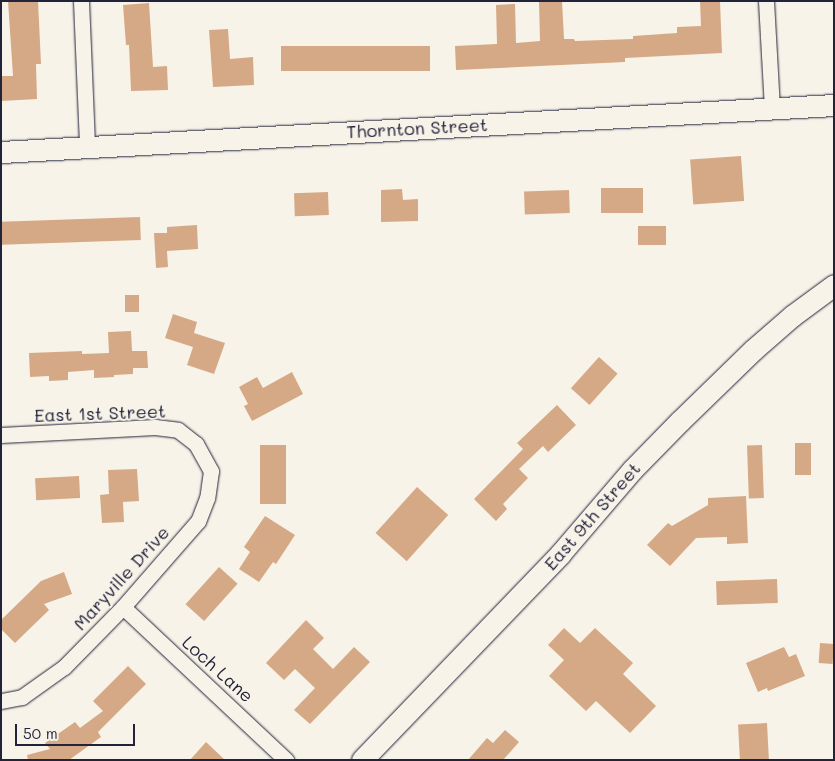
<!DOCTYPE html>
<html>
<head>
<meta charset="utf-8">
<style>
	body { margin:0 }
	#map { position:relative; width:835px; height:761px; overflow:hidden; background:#f7f3e8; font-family:Mali,sans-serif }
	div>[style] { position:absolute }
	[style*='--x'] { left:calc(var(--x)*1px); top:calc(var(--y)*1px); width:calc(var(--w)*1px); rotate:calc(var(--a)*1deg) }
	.building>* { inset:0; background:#d5a986; transform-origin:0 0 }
	.roads { filter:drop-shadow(0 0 1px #22223b) drop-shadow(0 0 1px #22223b) }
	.street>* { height:15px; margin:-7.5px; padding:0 7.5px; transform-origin:7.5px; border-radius:7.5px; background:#f7f3e8 }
	.secondary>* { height:21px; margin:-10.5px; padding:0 10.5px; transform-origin:10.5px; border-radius:10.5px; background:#f7f3e8 }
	span { translate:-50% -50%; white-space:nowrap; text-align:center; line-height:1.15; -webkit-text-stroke:4px #f7f3e8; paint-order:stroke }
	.street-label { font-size:18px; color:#22223b }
	.frame { position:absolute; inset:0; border:2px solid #22223b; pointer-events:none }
	.scale { position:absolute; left:15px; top:724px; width:120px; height:22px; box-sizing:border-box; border:2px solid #22223b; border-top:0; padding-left:6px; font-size:15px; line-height:18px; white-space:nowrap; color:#22223b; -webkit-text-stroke:4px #f7f3e8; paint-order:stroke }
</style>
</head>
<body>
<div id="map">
	<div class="building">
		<i style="clip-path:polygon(8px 1px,38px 1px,41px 64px,36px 64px,37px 99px,1px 101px,1px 76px,13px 76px)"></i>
		<i style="clip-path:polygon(562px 1px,564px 39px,574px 39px,575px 41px,633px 39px,633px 36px,677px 33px,677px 27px,701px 26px,700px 1px,720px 1px,722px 53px,625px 58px,625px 62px,456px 70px,455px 46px,497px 44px,496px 5px,515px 4px,516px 43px,540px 41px,539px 2px)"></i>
		<i style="clip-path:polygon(149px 3px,153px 67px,167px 66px,168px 90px,131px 91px,129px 45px,126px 45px,123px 5px)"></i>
		<i style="clip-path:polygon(228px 29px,230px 59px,253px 57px,254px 85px,213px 87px,209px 30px)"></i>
		<i style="left:430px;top:46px;width:25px;height:149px;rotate:90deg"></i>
		<i style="left:741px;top:156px;width:45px;height:51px;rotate:86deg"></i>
		<i style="left:601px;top:188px;width:42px;height:25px"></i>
		<i style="clip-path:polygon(402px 189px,403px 200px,418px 199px,418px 221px,381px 222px,381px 190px)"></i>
		<i style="left:569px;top:190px;width:23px;height:45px;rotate:88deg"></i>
		<i style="left:328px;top:192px;width:23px;height:34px;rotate:88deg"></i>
		<i style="left:140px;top:217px;width:23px;height:139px;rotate:88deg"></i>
		<i style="clip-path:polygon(197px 225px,198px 249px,167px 251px,168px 267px,156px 268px,154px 233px,167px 233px,167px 227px)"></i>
		<i style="left:638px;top:226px;width:28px;height:19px"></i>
		<i style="left:125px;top:295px;width:14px;height:17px"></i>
		<i style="clip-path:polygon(173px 314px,197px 322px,194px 333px,225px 343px,214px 374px,187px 365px,193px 347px,165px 338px)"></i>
		<i style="clip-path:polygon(131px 331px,132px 351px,147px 351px,148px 368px,133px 368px,133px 374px,114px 375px,114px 377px,94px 378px,94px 370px,68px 372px,68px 380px,49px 381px,49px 376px,30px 377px,29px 353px,82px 351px,82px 354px,109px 353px,108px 332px)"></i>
		<i style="left:599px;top:357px;width:25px;height:42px;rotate:42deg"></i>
		<i style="clip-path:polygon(292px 372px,303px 394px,252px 421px,244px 406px,248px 404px,239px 387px,257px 377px,263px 388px)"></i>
		<i style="clip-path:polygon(557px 405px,576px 425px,548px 452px,543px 446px,519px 469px,528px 478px,503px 504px,507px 509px,496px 521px,474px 499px,523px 449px,517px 443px)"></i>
		<i style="left:795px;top:443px;width:16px;height:32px"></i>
		<i style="left:260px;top:445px;width:26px;height:59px"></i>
		<i style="left:762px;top:445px;width:53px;height:15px;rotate:88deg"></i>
		<i style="clip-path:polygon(137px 469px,139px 501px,123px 502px,124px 522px,102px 523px,100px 495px,109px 494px,108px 470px)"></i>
		<i style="left:79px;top:476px;width:22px;height:44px;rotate:87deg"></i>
		<i style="left:417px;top:487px;width:42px;height:62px;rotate:42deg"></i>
		<i style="clip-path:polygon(746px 496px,748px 543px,727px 544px,727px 537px,696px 538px,670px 566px,647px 545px,668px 523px,672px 526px,708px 505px,708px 498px)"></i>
		<i style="clip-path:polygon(265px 516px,295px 535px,276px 564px,273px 562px,259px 582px,239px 569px,250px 552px,244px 547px)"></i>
		<i style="left:219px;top:567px;width:25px;height:50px;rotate:42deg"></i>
		<i style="clip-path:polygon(64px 572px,72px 594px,44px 604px,49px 610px,15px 643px,1px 629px,1px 620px,41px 581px)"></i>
		<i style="left:777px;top:579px;width:24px;height:61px;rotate:88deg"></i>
		<i style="clip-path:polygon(306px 620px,324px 638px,313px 649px,333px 669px,354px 647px,370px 662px,310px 724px,294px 710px,315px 688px,295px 669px,284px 680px,266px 663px)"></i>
		<i style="clip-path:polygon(564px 628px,580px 643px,595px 628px,633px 663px,623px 674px,656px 706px,630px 733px,596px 701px,586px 711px,549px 676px,564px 660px,548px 645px)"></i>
		<i style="left:820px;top:643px;width:14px;height:20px;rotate:4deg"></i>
		<i style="clip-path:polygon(784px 647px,789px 657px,796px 654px,805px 676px,768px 691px,767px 688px,758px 692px,746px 663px)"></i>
		<i style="clip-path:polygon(128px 666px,146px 684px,98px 732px,101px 737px,69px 760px,28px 760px,27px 755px,50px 749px,45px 743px,75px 722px,80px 728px,103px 711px,93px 701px)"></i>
		<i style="left:767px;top:723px;width:37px;height:29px;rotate:87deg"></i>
		<i style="clip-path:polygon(505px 730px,519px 742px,503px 760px,468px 760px,487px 738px,493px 743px)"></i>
		<i style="clip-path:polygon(206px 742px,225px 760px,190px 760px)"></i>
	</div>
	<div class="roads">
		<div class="street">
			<i style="--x:81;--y:1;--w:146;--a:87.6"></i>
			<i style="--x:766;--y:1;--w:107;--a:86.8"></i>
			<i style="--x:1;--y:435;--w:154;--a:-3"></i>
			<i style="--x:155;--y:427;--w:23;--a:7"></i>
			<i style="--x:178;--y:430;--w:23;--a:38"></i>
			<i style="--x:196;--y:444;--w:31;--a:61"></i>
			<i style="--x:211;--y:471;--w:27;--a:98"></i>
			<i style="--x:207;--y:498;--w:25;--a:111"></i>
			<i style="--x:198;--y:521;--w:114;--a:131.1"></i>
			<i style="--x:123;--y:607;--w:84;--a:134.5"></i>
			<i style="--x:64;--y:667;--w:52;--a:144.5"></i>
			<i style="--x:22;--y:697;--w:21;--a:169"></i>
			<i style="--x:123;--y:607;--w:224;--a:43.2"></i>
		</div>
		<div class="secondary">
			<i style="--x:1;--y:152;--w:834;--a:-3.23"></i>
			<i style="--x:362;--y:760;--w:286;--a:-46.1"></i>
			<i style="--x:560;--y:554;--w:111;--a:-49.4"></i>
			<i style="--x:632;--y:470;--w:69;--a:-45.6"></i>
			<i style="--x:680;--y:421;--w:102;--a:-44.2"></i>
			<i style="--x:753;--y:350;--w:52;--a:-41.1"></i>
			<i style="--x:792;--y:316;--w:52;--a:-36.4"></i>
		</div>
	</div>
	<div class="street-label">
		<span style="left:417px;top:128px;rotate:-3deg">Thornton Street</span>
		<span style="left:100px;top:413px;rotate:-2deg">East 1st Street</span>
		<span style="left:592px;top:516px;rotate:-49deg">East 9th Street</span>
		<span style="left:121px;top:578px;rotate:-48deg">Maryville Drive</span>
		<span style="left:218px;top:669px;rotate:42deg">Loch Lane</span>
	</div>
	<div class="frame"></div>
	<div class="scale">50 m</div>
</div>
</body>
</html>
